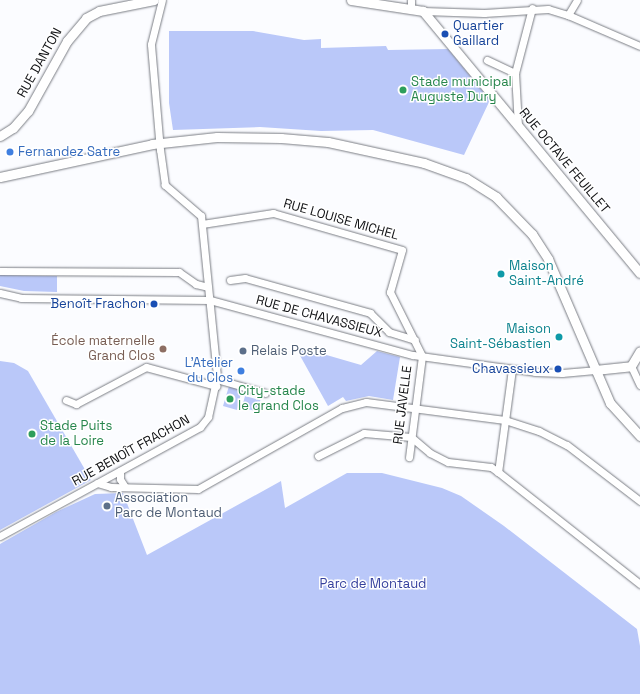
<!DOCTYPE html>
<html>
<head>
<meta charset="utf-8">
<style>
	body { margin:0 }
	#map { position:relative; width:640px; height:694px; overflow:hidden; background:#fbfcff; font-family:"Space Grotesk",sans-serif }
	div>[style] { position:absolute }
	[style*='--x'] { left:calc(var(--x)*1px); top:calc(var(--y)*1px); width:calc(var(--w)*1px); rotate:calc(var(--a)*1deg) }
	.green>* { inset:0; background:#bac8f9; transform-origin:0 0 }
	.roads { filter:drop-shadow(0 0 1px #7a7d84) drop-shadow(0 0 1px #7a7d84) }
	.minor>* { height:7px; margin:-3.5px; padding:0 3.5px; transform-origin:3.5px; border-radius:3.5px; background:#fff }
	.tertiary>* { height:9px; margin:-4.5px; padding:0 4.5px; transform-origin:4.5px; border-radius:4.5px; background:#fff }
	.dots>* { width:11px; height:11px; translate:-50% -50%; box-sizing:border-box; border:2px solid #fff; border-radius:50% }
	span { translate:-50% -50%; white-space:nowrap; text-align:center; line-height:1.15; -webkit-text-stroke:3px #fff; paint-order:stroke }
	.transit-label { font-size:13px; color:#164399 }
	.left { translate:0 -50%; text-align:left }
	.right { translate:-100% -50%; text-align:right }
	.street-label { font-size:13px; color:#131417 }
	.leisure-label { font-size:13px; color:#27864d }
	.shop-label { font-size:13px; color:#366cbe }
	.culture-label { font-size:13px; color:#0d838f }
	.education-label { font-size:13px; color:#785e54 }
	.service-label { font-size:13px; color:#4e5e75 }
	.park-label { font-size:13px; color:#36419e }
</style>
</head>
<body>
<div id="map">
	<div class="green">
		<i style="clip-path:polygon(169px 31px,253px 31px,304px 40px,321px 39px,321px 48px,386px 46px,388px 50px,448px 49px,490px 100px,464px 155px,373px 130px,321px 131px,260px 127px,173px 130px,169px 103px)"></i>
		<i style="clip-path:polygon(0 275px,57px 276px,57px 292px,24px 291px,0 286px)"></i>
		<i style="clip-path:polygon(299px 347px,361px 365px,377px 351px,400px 357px,393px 400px,369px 396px,346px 401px,343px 397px,328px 406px,298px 352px)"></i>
		<i style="clip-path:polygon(0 361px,14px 363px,28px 371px,91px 480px,0 530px)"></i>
		<i style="clip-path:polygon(229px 386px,239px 389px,238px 392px,241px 393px,237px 410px,223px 406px)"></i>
		<i style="left:245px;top:396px;width:16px;height:12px;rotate:15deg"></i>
		<i style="clip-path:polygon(347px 473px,382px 473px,442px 488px,461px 496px,504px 526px,637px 629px,640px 646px,640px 694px,0 694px,0 544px,56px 512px,95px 494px,123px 493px,147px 555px,281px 481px,285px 508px)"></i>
	</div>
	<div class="roads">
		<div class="minor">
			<i style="--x:411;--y:8;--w:8;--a:-90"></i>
			<i style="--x:423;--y:11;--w:61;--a:1.9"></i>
			<i style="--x:484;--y:13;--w:64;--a:-3.6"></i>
			<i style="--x:548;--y:9;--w:21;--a:17"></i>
			<i style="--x:568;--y:15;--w:78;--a:23.3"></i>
			<i style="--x:568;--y:15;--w:17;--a:-59"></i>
			<i style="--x:487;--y:60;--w:31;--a:25"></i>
			<i style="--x:518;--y:126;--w:53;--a:-93.2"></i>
			<i style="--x:515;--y:73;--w:67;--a:-75.3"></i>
			<i style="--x:202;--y:224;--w:72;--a:-8.8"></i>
			<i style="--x:273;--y:213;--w:134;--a:16"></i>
			<i style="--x:402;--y:250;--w:44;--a:105.9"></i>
			<i style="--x:390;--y:292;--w:72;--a:63.4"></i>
			<i style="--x:422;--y:356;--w:102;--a:97.3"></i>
			<i style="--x:0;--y:271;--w:179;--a:0.3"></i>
			<i style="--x:179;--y:272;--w:21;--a:35"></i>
			<i style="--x:196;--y:284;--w:12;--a:14"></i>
			<i style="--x:230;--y:280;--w:15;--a:-8"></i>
			<i style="--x:245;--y:278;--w:130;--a:15.6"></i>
			<i style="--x:370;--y:313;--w:27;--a:45"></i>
			<i style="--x:389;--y:332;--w:27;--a:17"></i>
			<i style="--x:0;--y:293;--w:22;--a:13"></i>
			<i style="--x:21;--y:298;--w:189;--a:0.6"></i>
			<i style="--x:210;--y:300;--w:210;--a:15.2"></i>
			<i style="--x:413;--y:355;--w:123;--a:7.9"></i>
			<i style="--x:535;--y:372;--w:27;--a:2"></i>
			<i style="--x:562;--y:373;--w:33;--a:-5"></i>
			<i style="--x:631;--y:366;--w:21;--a:65"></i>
			<i style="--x:512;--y:369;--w:104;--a:97.7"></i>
			<i style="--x:498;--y:472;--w:181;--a:38.3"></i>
			<i style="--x:216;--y:379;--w:51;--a:15.9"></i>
			<i style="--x:66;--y:400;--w:11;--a:22"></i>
			<i style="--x:76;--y:404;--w:79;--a:-27.9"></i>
			<i style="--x:146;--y:367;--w:73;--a:15.2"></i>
			<i style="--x:318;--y:456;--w:51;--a:-26.6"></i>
			<i style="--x:364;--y:433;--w:47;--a:4.9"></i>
			<i style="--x:411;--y:437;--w:25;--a:40"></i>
			<i style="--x:430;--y:453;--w:20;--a:27"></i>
			<i style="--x:448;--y:462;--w:43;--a:6.6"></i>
			<i style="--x:491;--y:467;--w:9;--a:36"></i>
			<i style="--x:120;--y:471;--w:8;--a:90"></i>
			<i style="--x:120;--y:479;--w:9;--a:58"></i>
			<i style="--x:97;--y:483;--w:15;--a:16"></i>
			<i style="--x:111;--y:487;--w:87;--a:1.3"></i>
			<i style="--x:198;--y:489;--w:165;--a:-29.4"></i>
			<i style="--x:342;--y:408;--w:25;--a:-14"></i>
			<i style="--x:366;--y:402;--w:140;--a:7.4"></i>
			<i style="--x:505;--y:420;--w:36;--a:18"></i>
			<i style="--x:539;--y:431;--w:31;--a:27"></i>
			<i style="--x:567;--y:445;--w:92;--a:37.5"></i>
			<i style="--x:0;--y:536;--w:228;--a:-28.6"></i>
			<i style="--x:200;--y:427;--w:13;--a:-51"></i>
			<i style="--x:208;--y:417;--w:42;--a:-77.6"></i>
			<i style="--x:217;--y:376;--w:161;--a:-95.7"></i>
			<i style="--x:201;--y:216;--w:48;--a:-139.3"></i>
			<i style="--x:165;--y:185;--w:35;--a:-98"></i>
			<i style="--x:160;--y:150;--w:106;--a:-94.9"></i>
			<i style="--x:151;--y:44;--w:45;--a:-76"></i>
		</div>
		<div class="tertiary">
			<i style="--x:351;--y:0;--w:73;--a:8.7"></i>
			<i style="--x:423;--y:11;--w:340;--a:50.4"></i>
			<i style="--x:0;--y:136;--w:15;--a:-32"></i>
			<i style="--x:13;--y:128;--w:23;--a:-49"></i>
			<i style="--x:28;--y:111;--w:80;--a:-60.9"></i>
			<i style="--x:67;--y:41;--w:30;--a:-50"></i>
			<i style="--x:86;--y:18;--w:15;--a:-28"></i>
			<i style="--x:99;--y:11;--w:56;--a:-11.3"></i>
			<i style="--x:0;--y:177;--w:156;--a:-12.2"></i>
			<i style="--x:152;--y:144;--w:65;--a:-6.1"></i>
			<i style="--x:217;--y:137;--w:64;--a:0.9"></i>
			<i style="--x:281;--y:138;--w:47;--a:4.9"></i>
			<i style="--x:328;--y:142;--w:98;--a:12.3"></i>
			<i style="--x:424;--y:163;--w:45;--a:19.7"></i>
			<i style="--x:466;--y:178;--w:36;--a:32"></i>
			<i style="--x:496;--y:197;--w:52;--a:45.8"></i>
			<i style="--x:532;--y:234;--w:30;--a:57"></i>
			<i style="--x:548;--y:259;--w:157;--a:66.7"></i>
			<i style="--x:610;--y:403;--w:45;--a:47.7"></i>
			<i style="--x:595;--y:370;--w:36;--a:-6"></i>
			<i style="--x:631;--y:366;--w:17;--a:-59"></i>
		</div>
	</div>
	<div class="dots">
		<i style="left:445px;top:34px;background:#1a4fb4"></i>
		<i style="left:403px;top:90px;background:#2e9e5b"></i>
		<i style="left:10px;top:152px;background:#3f7fe0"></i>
		<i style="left:501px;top:274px;background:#0f9aa8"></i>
		<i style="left:154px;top:304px;background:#1a4fb4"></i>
		<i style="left:559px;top:337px;background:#0f9aa8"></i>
		<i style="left:163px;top:349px;background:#8d6e63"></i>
		<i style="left:243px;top:351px;background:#5c6f8a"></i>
		<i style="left:558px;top:369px;background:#1a4fb4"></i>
		<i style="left:241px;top:371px;background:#3f7fe0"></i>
		<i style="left:230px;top:399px;background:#2e9e5b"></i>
		<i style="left:32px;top:434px;background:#2e9e5b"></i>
		<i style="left:107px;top:506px;background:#5c6f8a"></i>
	</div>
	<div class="transit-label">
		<span class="left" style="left:453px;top:34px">Quartier<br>Gaillard</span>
		<span class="right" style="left:146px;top:304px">Benoît Frachon</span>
		<span class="right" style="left:550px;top:369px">Chavassieux</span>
	</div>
	<div class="street-label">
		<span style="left:40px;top:63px;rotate:-61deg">RUE DANTON</span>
		<span style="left:564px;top:161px;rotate:50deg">RUE OCTAVE FEUILLET</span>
		<span style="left:341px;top:220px;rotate:16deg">RUE LOUISE MICHEL</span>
		<span style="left:319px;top:317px;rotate:15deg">RUE DE CHAVASSIEUX</span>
		<span style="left:403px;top:405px;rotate:-83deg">RUE JAVELLE</span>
		<span style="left:131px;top:451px;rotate:-29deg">RUE BENOÎT FRACHON</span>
	</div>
	<div class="leisure-label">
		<span class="left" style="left:411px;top:90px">Stade municipal<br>Auguste Dury</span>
		<span class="left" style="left:238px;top:399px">City-stade<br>le grand Clos</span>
		<span class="left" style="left:40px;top:434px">Stade Puits<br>de la Loire</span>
	</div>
	<div class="shop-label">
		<span class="left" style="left:18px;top:152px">Fernandez Satre</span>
		<span class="right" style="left:233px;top:371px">L'Atelier<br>du Clos</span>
	</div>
	<div class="culture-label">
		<span class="left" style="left:509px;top:274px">Maison<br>Saint-André</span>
		<span class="right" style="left:551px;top:337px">Maison<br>Saint-Sébastien</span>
	</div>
	<div class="education-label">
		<span class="right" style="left:155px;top:349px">École maternelle<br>Grand Clos</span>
	</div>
	<div class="service-label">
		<span class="left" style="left:251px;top:351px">Relais Poste</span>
		<span class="left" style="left:115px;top:506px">Association<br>Parc de Montaud</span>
	</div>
	<div class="park-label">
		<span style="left:373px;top:584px">Parc de Montaud</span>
	</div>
</div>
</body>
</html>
